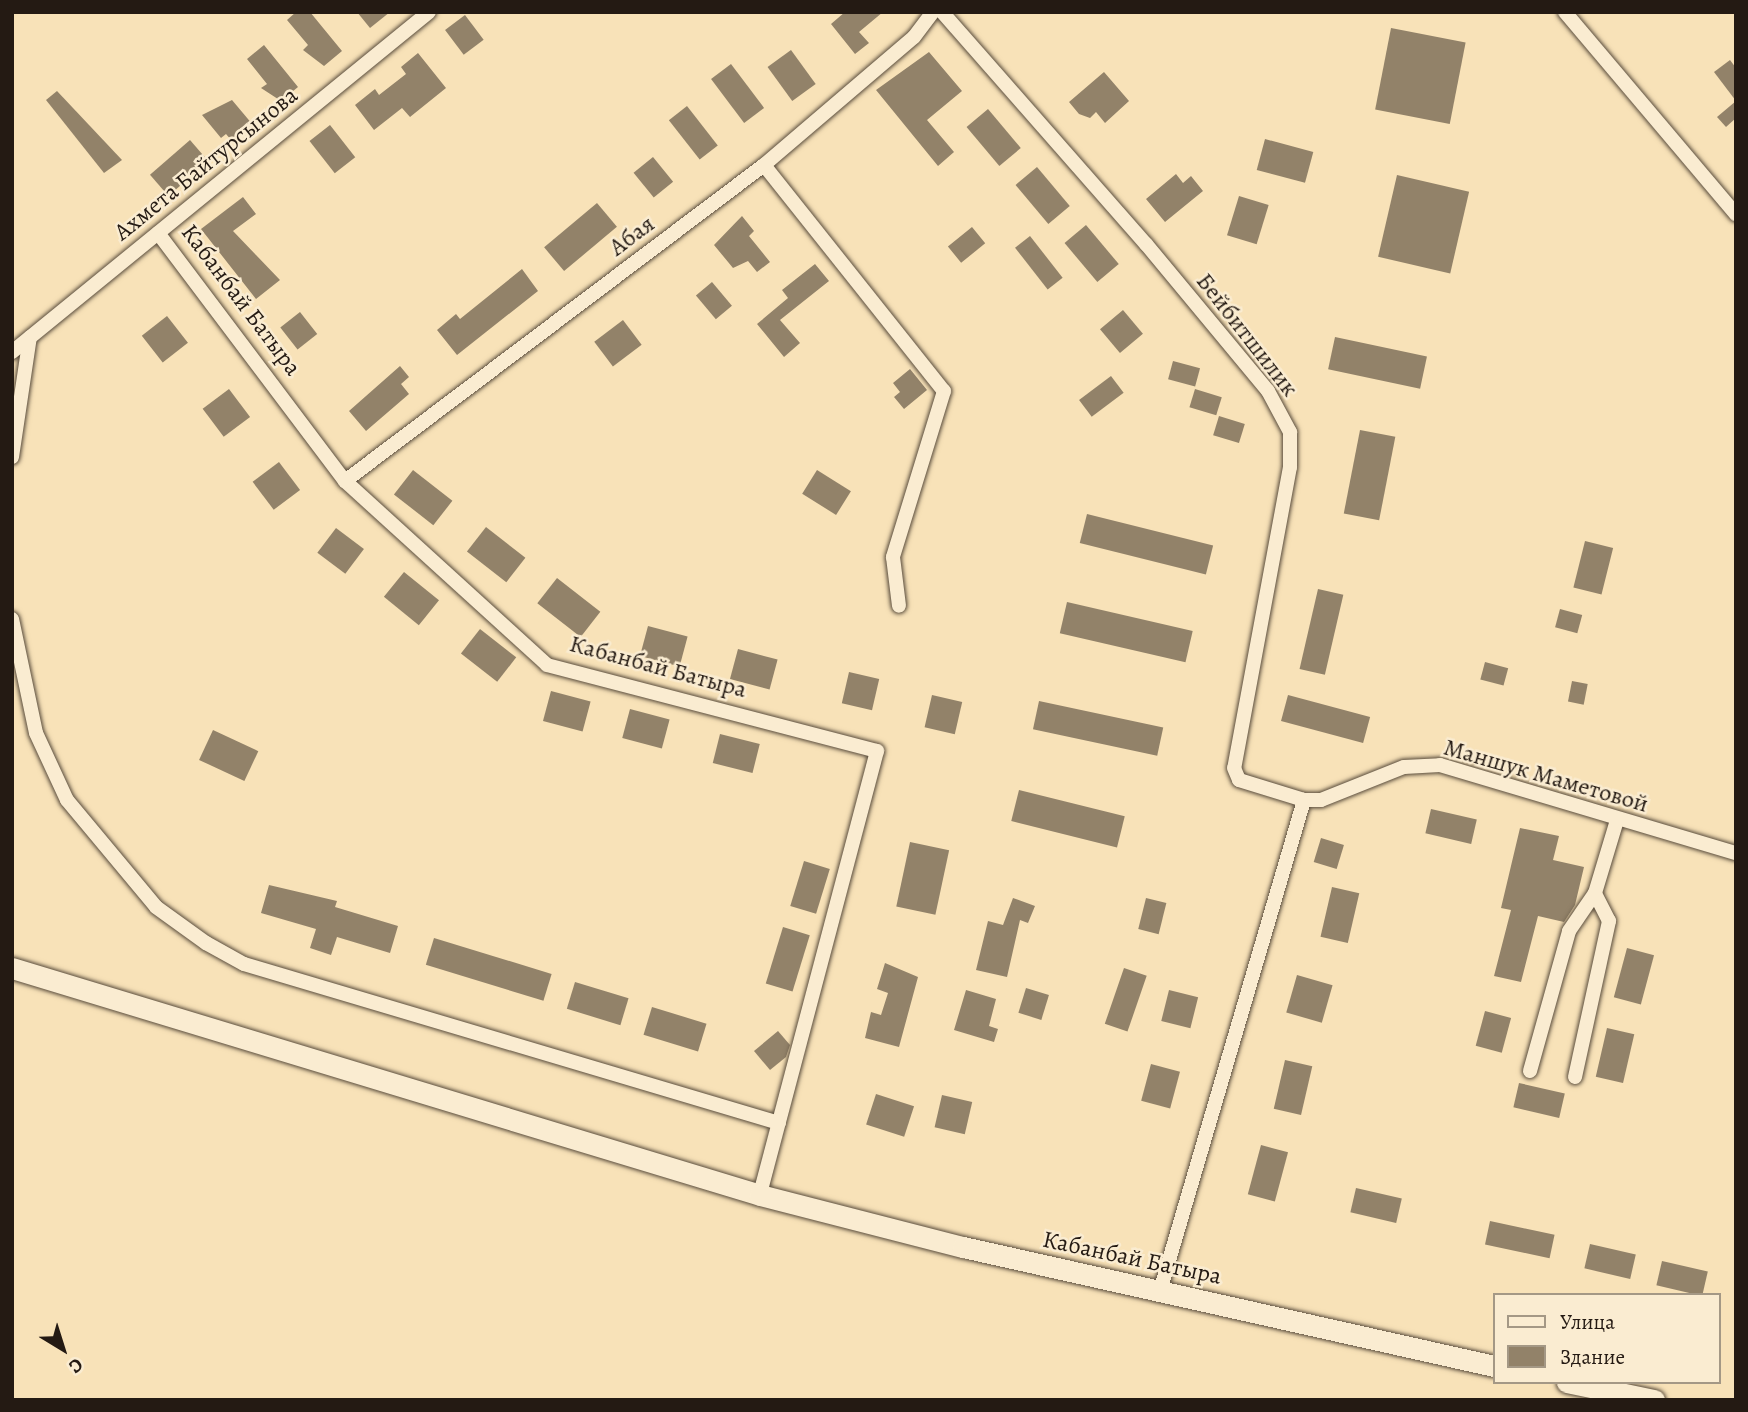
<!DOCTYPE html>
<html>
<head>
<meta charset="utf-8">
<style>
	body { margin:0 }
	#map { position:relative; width:1748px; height:1412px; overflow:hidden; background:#f8e2b8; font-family:Alegreya,serif }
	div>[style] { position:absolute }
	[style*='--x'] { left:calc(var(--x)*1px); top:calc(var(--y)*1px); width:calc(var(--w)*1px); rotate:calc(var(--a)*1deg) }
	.building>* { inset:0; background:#928269; transform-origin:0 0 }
	.roads { filter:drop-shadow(0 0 2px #594c3c) drop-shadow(0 0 2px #594c3c) }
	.minor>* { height:14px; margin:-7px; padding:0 7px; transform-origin:7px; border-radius:7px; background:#faecd1 }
	.secondary>* { height:21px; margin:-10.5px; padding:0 10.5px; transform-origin:10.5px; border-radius:10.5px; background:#faecd1 }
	span { translate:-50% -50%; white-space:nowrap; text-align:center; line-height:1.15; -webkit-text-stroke:5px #faecd1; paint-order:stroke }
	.street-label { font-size:24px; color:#241a13 }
	.frame { position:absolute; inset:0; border:14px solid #241a13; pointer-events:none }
	.legend { position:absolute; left:1493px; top:1293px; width:228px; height:91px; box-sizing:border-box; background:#faecd1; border:2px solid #a49885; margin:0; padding:9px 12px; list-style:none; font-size:21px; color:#241a13 }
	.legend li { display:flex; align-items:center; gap:14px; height:35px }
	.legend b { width:35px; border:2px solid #a49885 }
	.north { position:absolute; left:28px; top:1314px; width:70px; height:70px; -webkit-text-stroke:5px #faecd1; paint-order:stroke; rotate:142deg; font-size:19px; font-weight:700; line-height:28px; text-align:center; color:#241a13 }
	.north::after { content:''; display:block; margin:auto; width:24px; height:32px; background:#241a13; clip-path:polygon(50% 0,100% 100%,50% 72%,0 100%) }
</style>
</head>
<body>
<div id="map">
	<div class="building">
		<i style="clip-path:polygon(296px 12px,310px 12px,342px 51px,324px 66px,303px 50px,308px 45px,287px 20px)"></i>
		<i style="clip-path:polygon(357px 12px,390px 12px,370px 28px)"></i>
		<i style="clip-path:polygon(845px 12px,883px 12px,859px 32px,869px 43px,855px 54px,831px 24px)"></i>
		<i style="left:465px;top:15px;width:31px;height:25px;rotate:53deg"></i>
		<i style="left:1391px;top:28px;width:76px;height:83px;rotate:11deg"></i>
		<i style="clip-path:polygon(264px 45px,298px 87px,281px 101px,261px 88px,267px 84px,247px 59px)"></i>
		<i style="left:791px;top:50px;width:42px;height:29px;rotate:54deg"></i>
		<i style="clip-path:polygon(929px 52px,962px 91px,927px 120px,954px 152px,938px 166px,876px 90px)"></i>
		<i style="clip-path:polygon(418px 53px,446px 88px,410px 117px,402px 108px,374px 130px,355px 105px,375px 89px,379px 95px,406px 74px,401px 67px)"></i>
		<i style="clip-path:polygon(1730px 60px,1736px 68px,1736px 101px,1714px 72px)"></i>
		<i style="left:731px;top:64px;width:55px;height:25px;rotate:53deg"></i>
		<i style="clip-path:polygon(1104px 72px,1129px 101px,1105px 123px,1096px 112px,1090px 118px,1079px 114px,1069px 102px)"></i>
		<i style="clip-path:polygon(57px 91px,122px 160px,104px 173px,46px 100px)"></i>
		<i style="clip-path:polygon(232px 100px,253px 125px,232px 141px,226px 134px,221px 138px,202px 115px)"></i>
		<i style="clip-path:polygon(1736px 101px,1736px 118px,1726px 127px,1717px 117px)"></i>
		<i style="left:687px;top:106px;width:50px;height:23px;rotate:52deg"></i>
		<i style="left:988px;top:109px;width:51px;height:28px;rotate:50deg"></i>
		<i style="left:330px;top:125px;width:41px;height:26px;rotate:52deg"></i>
		<i style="left:1265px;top:139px;width:50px;height:32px;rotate:15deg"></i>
		<i style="left:190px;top:140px;width:28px;height:53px;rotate:49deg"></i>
		<i style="left:653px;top:157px;width:32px;height:25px;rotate:51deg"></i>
		<i style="left:1037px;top:167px;width:51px;height:28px;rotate:50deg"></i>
		<i style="clip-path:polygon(1176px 174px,1183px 183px,1191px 176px,1203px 191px,1165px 222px,1146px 199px)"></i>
		<i style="left:1397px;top:175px;width:74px;height:84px;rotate:13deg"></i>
		<i style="left:1239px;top:196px;width:31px;height:41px;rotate:17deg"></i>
		<i style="clip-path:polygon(243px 197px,256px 214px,233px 231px,280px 280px,256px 299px,201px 229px)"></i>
		<i style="left:597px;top:203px;width:31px;height:69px;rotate:50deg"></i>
		<i style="clip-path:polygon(742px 216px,754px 231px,749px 236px,770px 262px,757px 272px,748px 261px,733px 268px,714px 245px)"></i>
		<i style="left:1086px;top:225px;width:51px;height:28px;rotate:50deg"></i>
		<i style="left:972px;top:227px;width:21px;height:31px;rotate:51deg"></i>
		<i style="left:1030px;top:236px;width:53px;height:19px;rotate:52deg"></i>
		<i style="clip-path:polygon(815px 264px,829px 281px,780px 320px,800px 343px,784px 357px,757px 324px,788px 298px,782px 290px)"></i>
		<i style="clip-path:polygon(522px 269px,538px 291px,457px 355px,437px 330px,456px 314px,460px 319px)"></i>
		<i style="left:712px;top:282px;width:31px;height:21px;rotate:50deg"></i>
		<i style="left:1123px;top:310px;width:31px;height:30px;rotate:50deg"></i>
		<i style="left:300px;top:312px;width:28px;height:25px;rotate:52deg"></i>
		<i style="left:167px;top:316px;width:34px;height:32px;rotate:52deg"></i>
		<i style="left:623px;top:320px;width:31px;height:36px;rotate:53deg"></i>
		<i style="left:1335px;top:337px;width:94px;height:33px;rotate:12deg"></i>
		<i style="left:1173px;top:361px;width:28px;height:19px;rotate:15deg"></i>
		<i style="clip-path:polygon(400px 366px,409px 377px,401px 384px,409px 394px,366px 431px,349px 411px)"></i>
		<i style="clip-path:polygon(910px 369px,927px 390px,904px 409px,894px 397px,900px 392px,893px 383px)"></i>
		<i style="left:1111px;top:376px;width:21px;height:40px;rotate:53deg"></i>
		<i style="left:229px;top:389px;width:35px;height:33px;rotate:53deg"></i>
		<i style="left:1195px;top:389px;width:28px;height:19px;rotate:17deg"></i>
		<i style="left:1219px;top:416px;width:27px;height:20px;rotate:17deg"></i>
		<i style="left:1360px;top:430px;width:36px;height:85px;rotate:11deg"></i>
		<i style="left:279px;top:462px;width:35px;height:33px;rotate:53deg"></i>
		<i style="left:413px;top:470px;width:50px;height:31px;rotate:38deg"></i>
		<i style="left:817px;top:470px;width:40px;height:28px;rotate:32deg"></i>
		<i style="left:1087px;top:514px;width:130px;height:30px;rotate:14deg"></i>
		<i style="left:486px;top:527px;width:50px;height:31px;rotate:38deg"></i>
		<i style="left:336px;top:528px;width:35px;height:31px;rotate:37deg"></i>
		<i style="left:1585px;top:541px;width:29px;height:48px;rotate:14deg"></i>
		<i style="left:404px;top:572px;width:45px;height:32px;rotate:39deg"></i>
		<i style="left:557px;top:578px;width:55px;height:32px;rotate:38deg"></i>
		<i style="left:1318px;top:589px;width:26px;height:82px;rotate:13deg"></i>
		<i style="left:1067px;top:602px;width:129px;height:32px;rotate:13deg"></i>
		<i style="left:1560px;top:609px;width:23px;height:19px;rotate:15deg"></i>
		<i style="left:648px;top:626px;width:41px;height:31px;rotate:15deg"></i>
		<i style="left:480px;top:629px;width:46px;height:31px;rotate:38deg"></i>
		<i style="left:738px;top:649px;width:41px;height:31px;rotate:15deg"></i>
		<i style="left:1485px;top:662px;width:24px;height:18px;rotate:15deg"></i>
		<i style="left:849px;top:672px;width:31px;height:32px;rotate:13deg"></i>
		<i style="left:1572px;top:681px;width:16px;height:21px;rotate:11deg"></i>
		<i style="left:551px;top:691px;width:41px;height:31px;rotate:15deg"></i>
		<i style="left:932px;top:695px;width:31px;height:33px;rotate:13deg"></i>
		<i style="left:1288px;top:695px;width:85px;height:27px;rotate:15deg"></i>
		<i style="left:1039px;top:701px;width:127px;height:29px;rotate:12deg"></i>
		<i style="left:630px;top:709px;width:41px;height:30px;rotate:15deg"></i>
		<i style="left:213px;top:730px;width:50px;height:33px;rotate:25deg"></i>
		<i style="left:720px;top:734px;width:41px;height:30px;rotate:14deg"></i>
		<i style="left:1019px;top:790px;width:109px;height:32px;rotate:14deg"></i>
		<i style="left:1431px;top:809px;width:47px;height:25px;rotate:13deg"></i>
		<i style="clip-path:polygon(1520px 828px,1559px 836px,1553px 860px,1584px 867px,1575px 905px,1564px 922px,1538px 916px,1521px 982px,1494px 976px,1511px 910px,1501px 908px)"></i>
		<i style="left:1321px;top:838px;width:24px;height:25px;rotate:17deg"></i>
		<i style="left:910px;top:842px;width:40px;height:66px;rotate:12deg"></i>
		<i style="left:804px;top:861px;width:27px;height:47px;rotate:17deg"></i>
		<i style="clip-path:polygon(269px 885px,337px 901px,335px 907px,398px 926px,390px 953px,337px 937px,331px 955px,310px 948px,316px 929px,261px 913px)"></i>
		<i style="left:1332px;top:887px;width:28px;height:51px;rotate:13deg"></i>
		<i style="clip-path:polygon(1013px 898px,1035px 906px,1028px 923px,1020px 920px,1007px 977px,976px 970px,988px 921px,1003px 925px)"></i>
		<i style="left:1146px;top:898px;width:21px;height:32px;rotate:14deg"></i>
		<i style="left:783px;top:927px;width:28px;height:59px;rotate:17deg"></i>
		<i style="left:434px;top:938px;width:123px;height:28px;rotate:17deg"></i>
		<i style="left:1627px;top:948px;width:28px;height:51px;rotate:15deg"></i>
		<i style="clip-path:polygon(885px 963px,918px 977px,899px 1047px,865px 1038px,871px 1012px,881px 1015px,888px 993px,877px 989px)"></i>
		<i style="left:1124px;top:968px;width:24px;height:59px;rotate:19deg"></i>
		<i style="left:1297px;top:975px;width:37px;height:39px;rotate:16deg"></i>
		<i style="left:575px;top:982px;width:56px;height:28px;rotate:17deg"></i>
		<i style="left:1026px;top:988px;width:24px;height:26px;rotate:17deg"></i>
		<i style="clip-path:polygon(966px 990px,996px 999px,989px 1026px,998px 1029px,994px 1042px,954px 1030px)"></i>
		<i style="left:1169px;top:990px;width:30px;height:32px;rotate:14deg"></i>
		<i style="left:652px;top:1007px;width:57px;height:29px;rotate:17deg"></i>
		<i style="left:1485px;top:1011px;width:27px;height:36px;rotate:15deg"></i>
		<i style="left:1607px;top:1028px;width:28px;height:50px;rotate:13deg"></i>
		<i style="clip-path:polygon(778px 1031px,790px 1045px,786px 1057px,770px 1070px,754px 1051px)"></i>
		<i style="left:1285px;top:1060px;width:28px;height:50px;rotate:13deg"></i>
		<i style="left:1151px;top:1064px;width:30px;height:38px;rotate:15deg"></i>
		<i style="left:1519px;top:1083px;width:47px;height:25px;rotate:13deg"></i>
		<i style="left:876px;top:1094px;width:40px;height:32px;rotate:18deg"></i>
		<i style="left:942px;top:1095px;width:31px;height:33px;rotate:13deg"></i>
		<i style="left:1261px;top:1145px;width:28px;height:51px;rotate:15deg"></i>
		<i style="left:1356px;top:1188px;width:47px;height:25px;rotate:13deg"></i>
		<i style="left:1490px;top:1221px;width:66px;height:24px;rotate:12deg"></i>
		<i style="left:1590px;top:1244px;width:47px;height:25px;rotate:13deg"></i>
		<i style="left:1662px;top:1261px;width:47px;height:25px;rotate:13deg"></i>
	</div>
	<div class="roads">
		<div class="minor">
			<i style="--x:942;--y:12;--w:309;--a:48.7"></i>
			<i style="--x:1146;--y:244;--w:191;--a:50.3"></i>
			<i style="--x:1268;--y:391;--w:47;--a:61.8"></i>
			<i style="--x:1290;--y:432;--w:35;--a:90"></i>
			<i style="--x:1290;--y:467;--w:306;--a:100.5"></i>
			<i style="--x:1234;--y:768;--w:13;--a:67"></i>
			<i style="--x:1239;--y:780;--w:68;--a:17.1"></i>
			<i style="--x:1304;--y:800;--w:17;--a:0"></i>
			<i style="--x:1321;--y:800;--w:89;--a:-21.7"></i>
			<i style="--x:1404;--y:767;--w:36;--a:-3"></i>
			<i style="--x:1440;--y:765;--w:309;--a:16.6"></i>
			<i style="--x:1565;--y:12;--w:265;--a:49.8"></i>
			<i style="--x:764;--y:165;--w:289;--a:51.5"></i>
			<i style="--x:944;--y:391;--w:174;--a:107.1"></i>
			<i style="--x:893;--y:557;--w:49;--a:83"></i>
			<i style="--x:158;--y:233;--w:311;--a:53"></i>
			<i style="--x:345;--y:481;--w:273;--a:42.3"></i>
			<i style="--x:547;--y:665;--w:341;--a:14.6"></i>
			<i style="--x:877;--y:751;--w:459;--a:104.8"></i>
			<i style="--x:12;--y:352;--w:538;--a:-39.19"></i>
			<i style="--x:12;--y:457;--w:121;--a:-81.5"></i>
			<i style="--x:345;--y:481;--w:525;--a:-37.02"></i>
			<i style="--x:764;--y:165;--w:197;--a:-40.5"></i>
			<i style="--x:914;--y:37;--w:31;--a:-53"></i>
			<i style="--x:12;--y:619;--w:116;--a:78.1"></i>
			<i style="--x:36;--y:733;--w:74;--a:65.2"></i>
			<i style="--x:67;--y:800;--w:139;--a:50.2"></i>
			<i style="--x:156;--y:907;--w:62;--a:35.8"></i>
			<i style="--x:206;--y:943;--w:43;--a:28.9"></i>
			<i style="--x:244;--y:964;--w:558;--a:16.55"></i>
			<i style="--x:1530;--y:1071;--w:145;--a:-74.4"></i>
			<i style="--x:1569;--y:931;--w:46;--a:-55.6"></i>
			<i style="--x:1595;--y:893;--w:76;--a:-73.2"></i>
			<i style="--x:1575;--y:1077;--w:160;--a:-77.7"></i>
			<i style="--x:1609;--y:921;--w:31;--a:-117"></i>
			<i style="--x:1160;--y:1291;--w:512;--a:-73.65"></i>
		</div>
		<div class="secondary">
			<i style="--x:12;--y:968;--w:782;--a:16.88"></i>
			<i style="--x:760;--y:1195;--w:210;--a:14.4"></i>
			<i style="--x:963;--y:1247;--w:544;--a:12.63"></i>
			<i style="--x:1567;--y:1382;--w:89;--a:11.7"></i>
		</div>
	</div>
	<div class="street-label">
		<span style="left:206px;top:164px;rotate:-39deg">Ахмета Байтурсынова</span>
		<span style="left:632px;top:236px;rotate:-37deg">Абая</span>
		<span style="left:241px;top:300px;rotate:53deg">Кабанбай Батыра</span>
		<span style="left:1247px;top:335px;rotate:52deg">Бейбитшилик</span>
		<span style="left:658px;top:667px;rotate:15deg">Кабанбай Батыра</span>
		<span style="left:1546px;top:776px;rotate:16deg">Маншук Маметовой</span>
		<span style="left:1132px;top:1258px;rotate:12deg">Кабанбай Батыра</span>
	</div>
	<div class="frame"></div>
	<ul class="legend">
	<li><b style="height:9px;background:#faecd1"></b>Улица</li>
	<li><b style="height:19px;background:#928269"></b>Здание</li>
	</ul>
	<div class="north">С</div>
</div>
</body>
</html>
